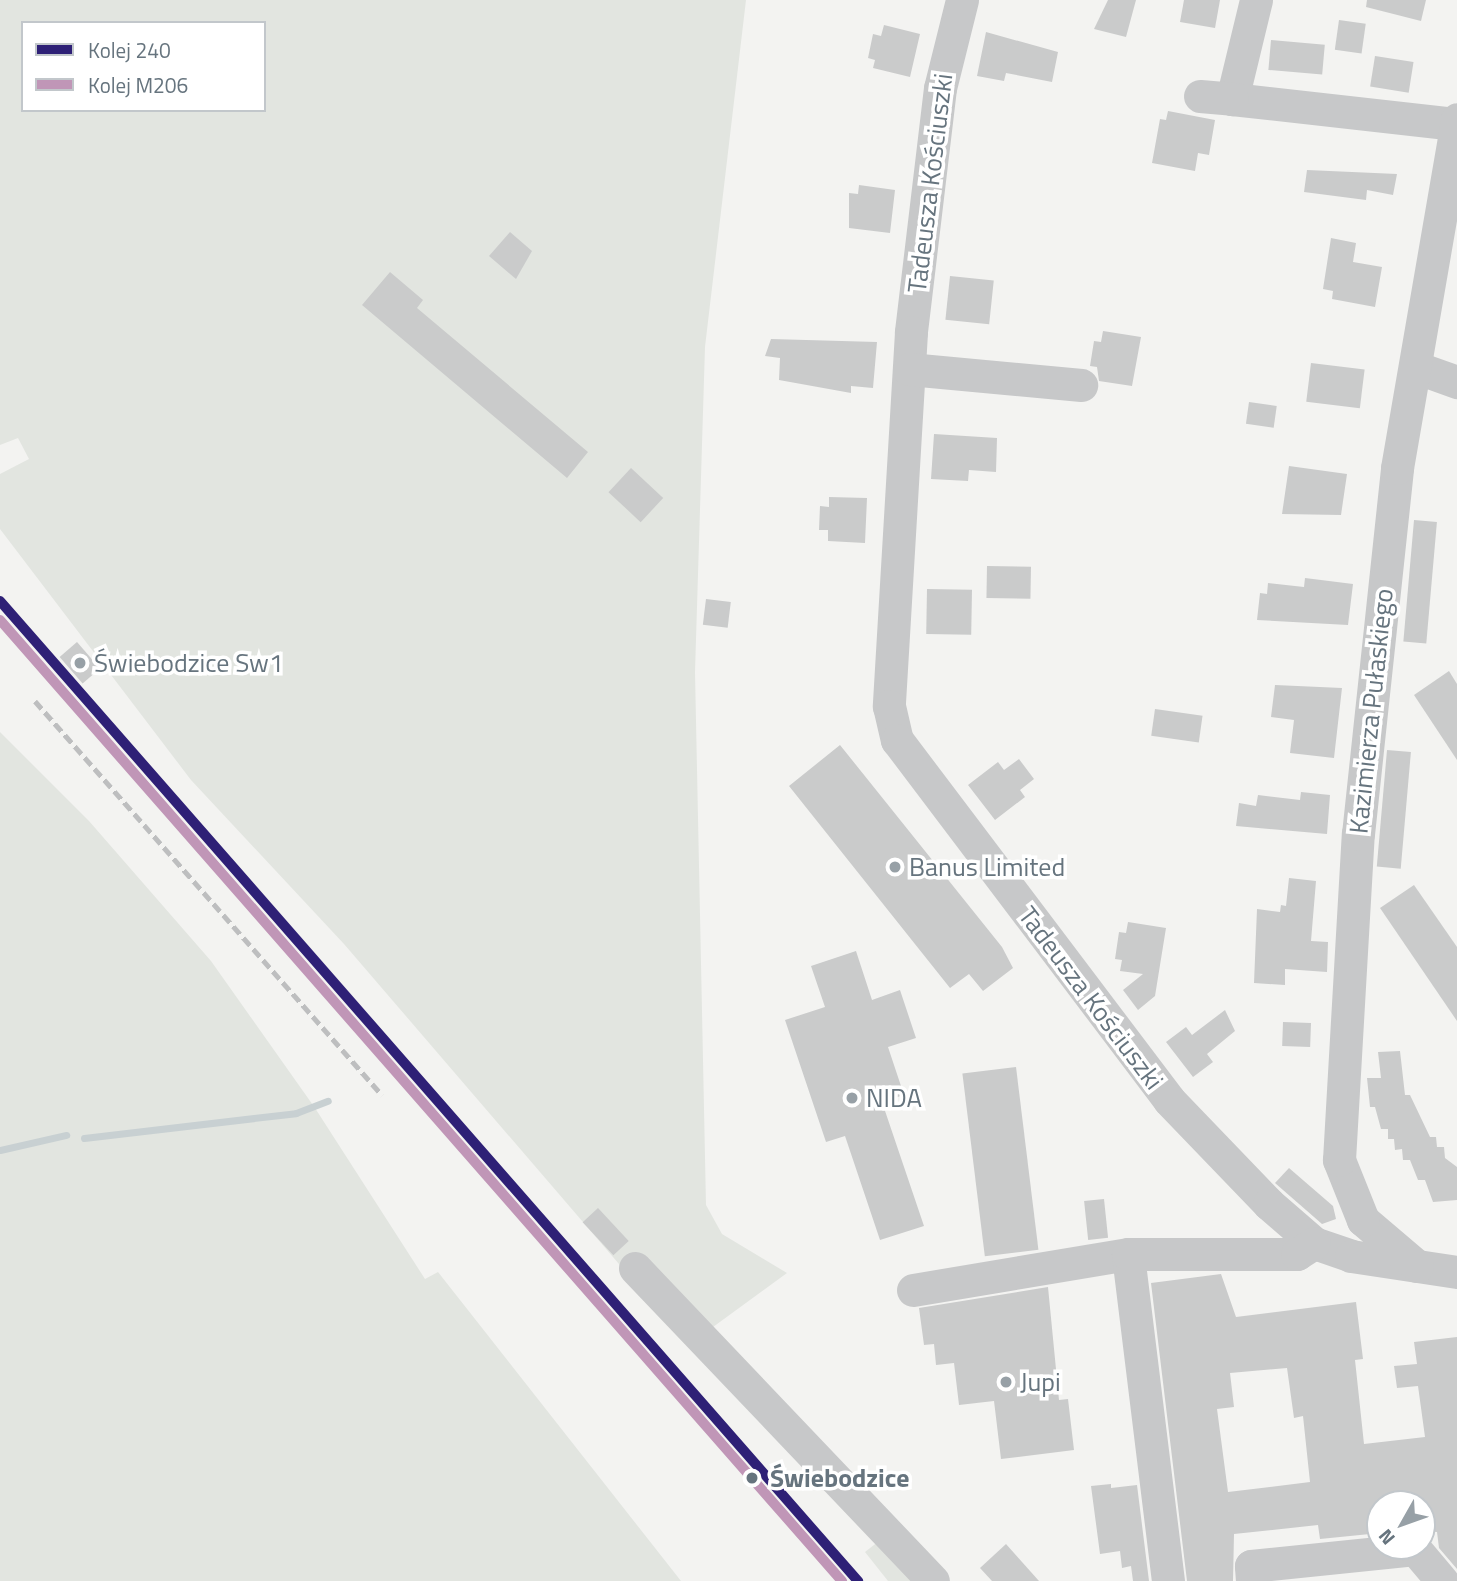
<!DOCTYPE html>
<html>
<head>
<meta charset="utf-8">
<style>
	body { margin:0 }
	#map { position:relative; width:1457px; height:1581px; overflow:hidden; background:#f3f3f1; font-family:"Titillium Web",sans-serif }
	div>[style] { position:absolute }
	[style*='--x'] { left:calc(var(--x)*1px); top:calc(var(--y)*1px); width:calc(var(--w)*1px); rotate:calc(var(--a)*1deg) }
	.green>* { inset:0; background:#e2e5e0 }
	.stream>* { height:7px; margin:-3.5px; padding:0 3.5px; transform-origin:3.5px; border-radius:3.5px; background:#c8d0d2 }
	.building>* { inset:0; background:#cacbcb; transform-origin:0 0 }
	.minor>* { height:33px; margin:-16.5px; padding:0 16.5px; transform-origin:16.5px; border-radius:16.5px; background:#c7c8c9 }
	.rail>* { height:5px; margin-top:-2.5px; transform-origin:0; background:repeating-linear-gradient(90deg,#bdbebf 0 10px,transparent 0 15px) }
	.rail-1>* { height:10px; margin:-5px; padding:0 5px; transform-origin:5px; border-radius:5px; background:#2e2076 }
	.rail-2>* { height:10px; margin:-5px; padding:0 5px; transform-origin:5px; border-radius:5px; background:#c096b7 }
	.dots>* { width:19px; height:19px; translate:-50% -50%; box-sizing:border-box; border:4px solid #fff; border-radius:50% }
	span { translate:-50% -50%; white-space:nowrap; text-align:center; line-height:1.15; -webkit-text-stroke:7px #fff; paint-order:stroke }
	.street-label { font-size:26px; color:#66747e }
	.poi-label { font-size:26px; color:#66747e }
	.left { translate:0 -50%; text-align:left }
	.stop-label { font-size:26px; color:#66747e; font-weight:700 }
	.legend { position:absolute; left:21px; top:21px; width:245px; height:91px; box-sizing:border-box; background:#fff; border:2px solid #c2c7cb; margin:0; padding:9px 12px; list-style:none; font-size:21px; color:#66747e }
	.legend li { display:flex; align-items:center; gap:14px; height:35px }
	.legend b { width:35px; border:2px solid #c2c7cb }
	.north { position:absolute; left:1366px; top:1490px; width:70px; height:70px; box-sizing:border-box; background:#fff; border:2px solid #c2c7cb; border-radius:50%; rotate:230deg; font-size:19px; font-weight:700; line-height:28px; text-align:center; color:#66747e }
	.north::after { content:''; display:block; margin:auto; width:24px; height:32px; background:#97a0a6; clip-path:polygon(50% 0,100% 100%,50% 72%,0 100%) }
</style>
</head>
<body>
<div id="map">
	<div class="green">
		<i style="clip-path:polygon(evenodd,0 0,746px 0,705px 347px,695px 672px,706px 1205px,722px 1234px,787px 1273px,713px 1327px,625px 1271px,344px 944px,191px 780px,0 529px,0 474px,29px 459px,18px 438px,0 445px,0 0,23px 23px,264px 23px,264px 110px,23px 110px,23px 23px)"></i>
		<i style="clip-path:polygon(0 732px,89px 821px,211px 961px,315px 1108px,425px 1279px,438px 1272px,681px 1581px,0 1581px)"></i>
		<i style="clip-path:polygon(879px 1541px,919px 1581px,888px 1581px,865px 1552px)"></i>
	</div>
	<div class="stream">
		<i style="--x:84;--y:1138;--w:213;--a:-6.7"></i>
		<i style="--x:296;--y:1113;--w:34;--a:-21"></i>
		<i style="--x:0;--y:1150;--w:68;--a:-12.8"></i>
	</div>
	<div class="building">
		<i style="clip-path:polygon(1108px 0,1136px 0,1126px 37px,1094px 29px)"></i>
		<i style="clip-path:polygon(1184px 0,1220px 0,1215px 28px,1180px 22px)"></i>
		<i style="clip-path:polygon(1367px 0,1426px 0,1421px 21px,1366px 7px)"></i>
		<i style="left:1339px;top:20px;width:27px;height:30px;rotate:8deg"></i>
		<i style="clip-path:polygon(884px 25px,920px 34px,910px 77px,873px 68px,875px 60px,868px 58px,873px 34px,881px 36px)"></i>
		<i style="clip-path:polygon(986px 32px,1058px 52px,1052px 82px,1006px 73px,1004px 81px,977px 76px)"></i>
		<i style="left:1271px;top:40px;width:54px;height:30px;rotate:5deg"></i>
		<i style="left:1375px;top:56px;width:39px;height:31px;rotate:9deg"></i>
		<i style="clip-path:polygon(1168px 111px,1215px 120px,1209px 155px,1198px 153px,1195px 171px,1152px 163px,1160px 119px,1166px 120px)"></i>
		<i style="clip-path:polygon(1307px 170px,1397px 174px,1393px 195px,1367px 190px,1366px 200px,1304px 192px)"></i>
		<i style="clip-path:polygon(859px 185px,895px 190px,890px 233px,849px 228px,849px 193px,858px 194px)"></i>
		<i style="clip-path:polygon(510px 232px,532px 251px,516px 279px,489px 256px)"></i>
		<i style="clip-path:polygon(1331px 238px,1356px 243px,1353px 262px,1382px 267px,1375px 307px,1332px 299px,1333px 291px,1323px 289px)"></i>
		<i style="clip-path:polygon(390px 272px,423px 300px,417px 308px,588px 452px,567px 478px,362px 305px)"></i>
		<i style="left:950px;top:276px;width:44px;height:44px;rotate:6deg"></i>
		<i style="clip-path:polygon(1103px 331px,1141px 337px,1132px 386px,1099px 381px,1097px 367px,1090px 366px,1094px 341px,1101px 342px)"></i>
		<i style="clip-path:polygon(771px 339px,877px 342px,873px 388px,851px 386px,851px 393px,779px 380px,780px 358px,765px 356px)"></i>
		<i style="left:1311px;top:363px;width:54px;height:39px;rotate:7deg"></i>
		<i style="left:1249px;top:402px;width:28px;height:22px;rotate:8deg"></i>
		<i style="clip-path:polygon(934px 434px,997px 438px,996px 472px,969px 470px,968px 481px,931px 479px)"></i>
		<i style="clip-path:polygon(1289px 466px,1347px 474px,1341px 515px,1282px 514px)"></i>
		<i style="left:631px;top:468px;width:44px;height:33px;rotate:43deg"></i>
		<i style="clip-path:polygon(829px 497px,867px 498px,865px 543px,828px 541px,828px 530px,819px 530px,820px 506px,829px 507px)"></i>
		<i style="left:1414px;top:520px;width:23px;height:122px;rotate:5deg"></i>
		<i style="left:987px;top:566px;width:44px;height:32px;rotate:1deg"></i>
		<i style="clip-path:polygon(1305px 578px,1353px 584px,1348px 625px,1257px 620px,1260px 593px,1267px 594px,1268px 583px,1304px 587px)"></i>
		<i style="left:927px;top:589px;width:45px;height:45px;rotate:1deg"></i>
		<i style="left:706px;top:599px;width:25px;height:26px;rotate:7deg"></i>
		<i style="left:77px;top:642px;width:35px;height:23px;rotate:49deg"></i>
		<i style="clip-path:polygon(1449px 671px,1457px 684px,1457px 760px,1414px 695px)"></i>
		<i style="clip-path:polygon(1275px 685px,1342px 688px,1334px 758px,1290px 753px,1294px 720px,1271px 717px)"></i>
		<i style="left:1155px;top:709px;width:48px;height:27px;rotate:8deg"></i>
		<i style="clip-path:polygon(840px 745px,1002px 947px,1013px 968px,983px 991px,969px 974px,950px 988px,789px 786px)"></i>
		<i style="left:1387px;top:750px;width:24px;height:117px;rotate:5deg"></i>
		<i style="clip-path:polygon(1019px 759px,1034px 779px,1020px 790px,1025px 797px,995px 820px,968px 785px,998px 762px,1004px 770px)"></i>
		<i style="clip-path:polygon(1301px 792px,1330px 795px,1327px 834px,1236px 826px,1239px 803px,1256px 806px,1258px 795px,1300px 800px)"></i>
		<i style="clip-path:polygon(1289px 878px,1316px 881px,1311px 941px,1328px 942px,1327px 972px,1285px 969px,1285px 985px,1254px 983px,1257px 909px,1280px 912px,1281px 905px,1286px 906px)"></i>
		<i style="clip-path:polygon(1414px 885px,1457px 947px,1457px 1021px,1380px 908px)"></i>
		<i style="clip-path:polygon(1128px 922px,1166px 928px,1155px 996px,1138px 1010px,1123px 990px,1143px 974px,1120px 971px,1122px 960px,1115px 959px,1119px 932px,1126px 933px)"></i>
		<i style="clip-path:polygon(856px 951px,872px 1000px,900px 990px,916px 1038px,888px 1047px,904px 1095px,882px 1102px,924px 1226px,880px 1240px,845px 1136px,826px 1142px,785px 1020px,825px 1007px,811px 966px)"></i>
		<i style="clip-path:polygon(1225px 1010px,1235px 1031px,1207px 1054px,1213px 1062px,1193px 1077px,1166px 1042px,1186px 1027px,1192px 1035px)"></i>
		<i style="left:1283px;top:1022px;width:28px;height:24px;rotate:2deg"></i>
		<i style="clip-path:polygon(1400px 1051px,1405px 1095px,1410px 1095px,1430px 1137px,1436px 1137px,1437px 1147px,1444px 1147px,1445px 1158px,1457px 1167px,1457px 1200px,1433px 1202px,1425px 1180px,1418px 1180px,1410px 1160px,1403px 1160px,1402px 1149px,1395px 1150px,1394px 1139px,1388px 1139px,1388px 1129px,1381px 1129px,1375px 1107px,1370px 1107px,1367px 1078px,1381px 1078px,1378px 1052px)"></i>
		<i style="left:1016px;top:1067px;width:184px;height:54px;rotate:83deg"></i>
		<i style="clip-path:polygon(1289px 1168px,1333px 1206px,1336px 1219px,1322px 1224px,1275px 1183px)"></i>
		<i style="left:1104px;top:1199px;width:39px;height:20px;rotate:84deg"></i>
		<i style="left:598px;top:1208px;width:45px;height:21px;rotate:47deg"></i>
		<i style="clip-path:polygon(evenodd,1221px 1274px,1236px 1317px,1356px 1302px,1363px 1359px,1355px 1360px,1364px 1444px,1425px 1437px,1418px 1386px,1397px 1388px,1394px 1366px,1417px 1364px,1414px 1342px,1457px 1337px,1457px 1569px,1439px 1548px,1437px 1532px,1422px 1531px,1422px 1504px,1380px 1504px,1380px 1533px,1320px 1539px,1318px 1525px,1234px 1534px,1233px 1581px,1187px 1581px,1151px 1283px,1221px 1274px,1287px 1368px,1294px 1418px,1303px 1416px,1310px 1482px,1228px 1492px,1217px 1409px,1234px 1407px,1230px 1373px,1287px 1368px)"></i>
		<i style="clip-path:polygon(1048px 1287px,1059px 1400px,1068px 1399px,1074px 1450px,1001px 1459px,994px 1401px,959px 1405px,954px 1363px,936px 1365px,934px 1344px,924px 1345px,919px 1308px)"></i>
		<i style="clip-path:polygon(1111px 1484px,1111px 1488px,1137px 1485px,1149px 1581px,1133px 1581px,1131px 1566px,1122px 1568px,1120px 1551px,1100px 1554px,1091px 1486px)"></i>
		<i style="clip-path:polygon(1006px 1544px,1039px 1581px,992px 1581px,980px 1568px)"></i>
	</div>
	<div class="minor">
		<i style="--x:962;--y:0;--w:91;--a:104"></i>
		<i style="--x:940;--y:88;--w:246;--a:96.8"></i>
		<i style="--x:911;--y:332;--w:375;--a:93.4"></i>
		<i style="--x:889;--y:706;--w:35;--a:77"></i>
		<i style="--x:897;--y:740;--w:451;--a:52.9"></i>
		<i style="--x:1169;--y:1100;--w:144;--a:46.1"></i>
		<i style="--x:1269;--y:1204;--w:60;--a:40.9"></i>
		<i style="--x:1314;--y:1243;--w:39;--a:19"></i>
		<i style="--x:1351;--y:1256;--w:107;--a:8.6"></i>
		<i style="--x:1256;--y:0;--w:102;--a:103.6"></i>
		<i style="--x:1232;--y:99;--w:225;--a:6.4"></i>
		<i style="--x:1200;--y:96;--w:32;--a:5"></i>
		<i style="--x:1415;--y:367;--w:45;--a:19.7"></i>
		<i style="--x:909;--y:369;--w:173;--a:5.3"></i>
		<i style="--x:1417;--y:1266;--w:71;--a:-139.6"></i>
		<i style="--x:1363;--y:1220;--w:65;--a:-111.8"></i>
		<i style="--x:1339;--y:1160;--w:327;--a:-86.7"></i>
		<i style="--x:1358;--y:834;--w:368;--a:-83.9"></i>
		<i style="--x:1397;--y:468;--w:354;--a:-80.2"></i>
		<i style="--x:635;--y:1268;--w:432;--a:46.4"></i>
		<i style="--x:913;--y:1290;--w:218;--a:-9.5"></i>
		<i style="--x:1168;--y:1581;--w:329;--a:-97"></i>
		<i style="--x:1128;--y:1254;--w:169;--a:0"></i>
		<i style="--x:1297;--y:1254;--w:20;--a:-33"></i>
		<i style="--x:1252;--y:1581;--w:15;--a:-94"></i>
		<i style="--x:1251;--y:1566;--w:165;--a:-5.9"></i>
		<i style="--x:1415;--y:1549;--w:42;--a:49.8"></i>
	</div>
	<div class="rail">
		<i style="--x:35;--y:701;--w:525;--a:48.63"></i>
	</div>
	<div class="rail-1">
		<i style="--x:0;--y:601;--w:1303;--a:48.8"></i>
	</div>
	<div class="rail-2">
		<i style="--x:0;--y:620;--w:1278;--a:48.78"></i>
	</div>
	<div class="dots">
		<i style="left:80px;top:663px;background:#97a0a6"></i>
		<i style="left:895px;top:867px;background:#97a0a6"></i>
		<i style="left:852px;top:1098px;background:#97a0a6"></i>
		<i style="left:1006px;top:1382px;background:#97a0a6"></i>
		<i style="left:752px;top:1478px;background:#66747e"></i>
	</div>
	<div class="street-label">
		<span style="left:930px;top:183px;rotate:-83deg">Tadeusza Kościuszki</span>
		<span style="left:1371px;top:711px;rotate:-84deg">Kazimierza Pułaskiego</span>
		<span style="left:1091px;top:998px;rotate:53deg">Tadeusza Kościuszki</span>
	</div>
	<div class="poi-label">
		<span class="left" style="left:94px;top:663px">Świebodzice Sw1</span>
		<span class="left" style="left:909px;top:867px">Banus Limited</span>
		<span class="left" style="left:866px;top:1098px">NIDA</span>
		<span class="left" style="left:1020px;top:1382px">Jupi</span>
	</div>
	<div class="stop-label">
		<span class="left" style="left:770px;top:1478px">Świebodzice</span>
	</div>
	<ul class="legend">
	<li><b style="height:9px;background:#2e2076"></b>Kolej 240</li>
	<li><b style="height:9px;background:#c096b7"></b>Kolej M206</li>
	</ul>
	<div class="north">N</div>
</div>
</body>
</html>
